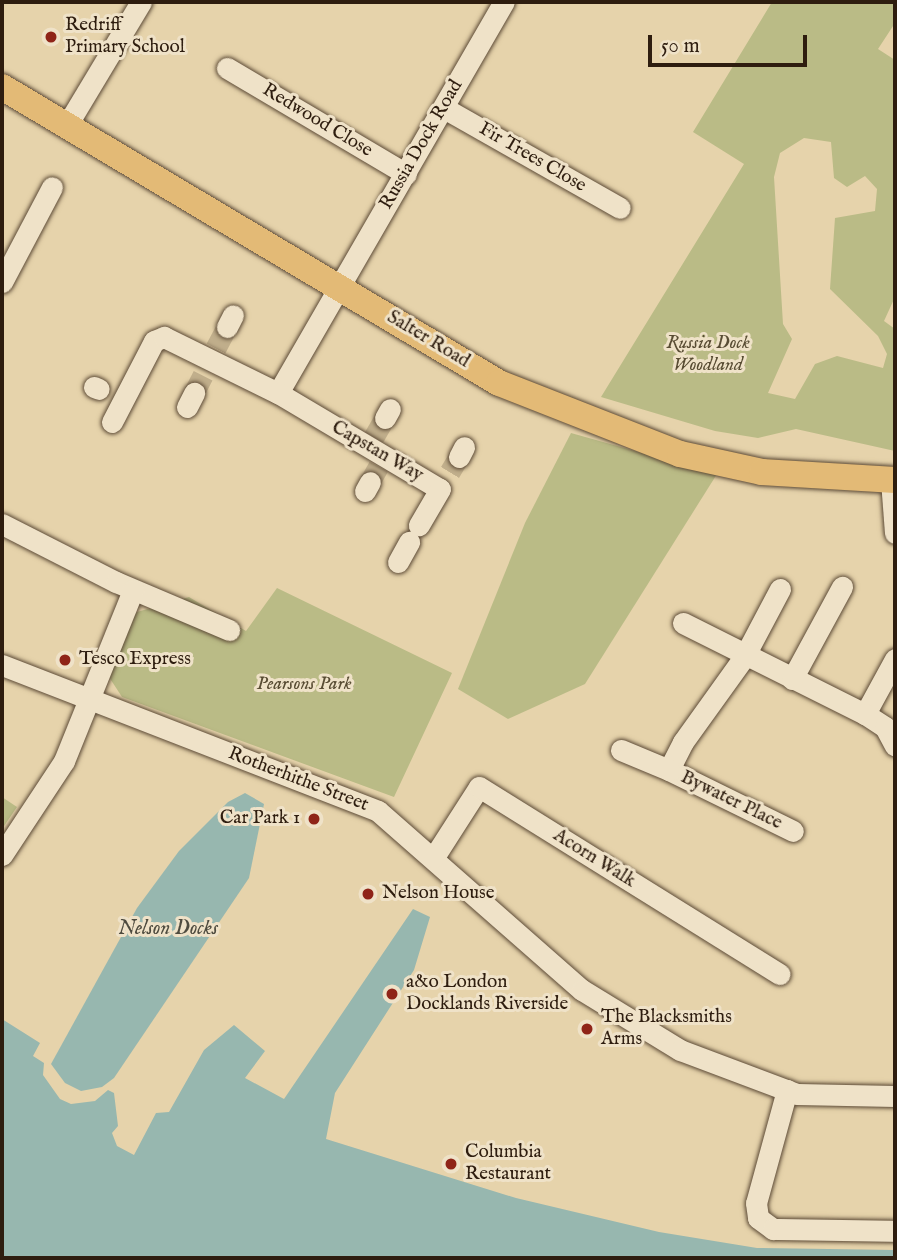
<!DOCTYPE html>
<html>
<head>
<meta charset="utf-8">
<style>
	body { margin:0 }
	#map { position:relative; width:897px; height:1260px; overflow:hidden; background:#e6d3ab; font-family:"IM FELL English",serif }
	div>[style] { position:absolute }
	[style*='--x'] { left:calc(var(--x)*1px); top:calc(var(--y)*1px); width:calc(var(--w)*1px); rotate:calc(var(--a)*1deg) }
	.green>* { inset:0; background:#babb86 }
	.water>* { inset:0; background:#97b7af }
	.minor-tunnel>* { height:21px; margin-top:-10.5px; transform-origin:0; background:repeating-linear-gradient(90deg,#c1af8c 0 21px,transparent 0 31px) }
	.roads { filter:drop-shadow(0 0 2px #5c4a36) drop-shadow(0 0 2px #5c4a36) }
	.minor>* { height:21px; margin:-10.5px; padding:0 10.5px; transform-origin:10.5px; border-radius:10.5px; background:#efe2c8 }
	.major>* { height:26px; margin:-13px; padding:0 13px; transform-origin:13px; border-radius:13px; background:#e3ba76 }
	.dots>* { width:19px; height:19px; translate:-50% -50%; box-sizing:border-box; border:4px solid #efe2c8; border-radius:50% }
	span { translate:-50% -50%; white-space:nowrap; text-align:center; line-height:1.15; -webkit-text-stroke:6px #efe2c8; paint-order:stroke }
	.poi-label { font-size:19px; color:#2e1d0f }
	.left { translate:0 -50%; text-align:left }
	.right { translate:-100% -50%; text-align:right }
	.street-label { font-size:19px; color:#2e1d0f }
	.park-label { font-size:19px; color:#584c33; font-style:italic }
	.water-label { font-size:21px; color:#4e4b3f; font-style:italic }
	.frame { position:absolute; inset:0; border:4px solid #2e1d0f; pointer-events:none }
	.scale { position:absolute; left:648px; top:35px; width:159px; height:32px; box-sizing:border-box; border:4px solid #2e1d0f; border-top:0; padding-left:9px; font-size:21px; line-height:24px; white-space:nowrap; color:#2e1d0f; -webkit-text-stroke:5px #efe2c8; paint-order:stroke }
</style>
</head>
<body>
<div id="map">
	<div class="green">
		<i style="clip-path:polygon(evenodd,772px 2px,895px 2px,895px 23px,878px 49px,895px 60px,895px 297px,884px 321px,895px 329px,895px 451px,796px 429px,758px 438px,715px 431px,601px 397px,744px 164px,693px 132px,772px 2px,804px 138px,831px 142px,834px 178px,847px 187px,865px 176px,877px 189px,875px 211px,835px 218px,830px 289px,878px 336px,887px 354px,883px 368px,837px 356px,815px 364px,795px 399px,768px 393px,792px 339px,783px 324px,774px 177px,780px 153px,804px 138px)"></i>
		<i style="clip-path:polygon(571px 433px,717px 474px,585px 684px,508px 719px,458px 689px,525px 523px)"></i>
		<i style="clip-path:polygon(277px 588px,452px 673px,394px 797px,122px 697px,109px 677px,121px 632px,137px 612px,189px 597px,246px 631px)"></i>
		<i style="clip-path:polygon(2px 797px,17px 807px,2px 829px)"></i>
	</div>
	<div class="water">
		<i style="clip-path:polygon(245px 793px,264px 804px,249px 878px,114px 1078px,102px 1087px,81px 1091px,65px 1083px,51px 1064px,137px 908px,179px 851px,228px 802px)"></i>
		<i style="clip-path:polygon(413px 909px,430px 917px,414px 970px,335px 1093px,326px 1139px,516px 1198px,659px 1232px,757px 1248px,895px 1250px,895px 1258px,2px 1258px,2px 1019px,40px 1043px,33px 1056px,44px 1063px,43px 1075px,60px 1099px,71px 1104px,95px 1101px,108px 1090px,114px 1093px,118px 1126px,112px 1133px,117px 1146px,134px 1155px,156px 1113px,169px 1112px,204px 1050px,234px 1025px,265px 1051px,245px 1078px,284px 1099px)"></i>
	</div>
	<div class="minor-tunnel">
		<i style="--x:216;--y:348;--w:24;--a:-62"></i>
		<i style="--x:194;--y:393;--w:20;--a:-63"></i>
		<i style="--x:374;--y:437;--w:22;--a:-60"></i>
		<i style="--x:450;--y:472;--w:17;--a:-59"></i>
		<i style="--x:370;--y:482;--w:18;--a:-61"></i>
	</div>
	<div class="roads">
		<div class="minor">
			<i style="--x:227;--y:68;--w:208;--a:30.6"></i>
			<i style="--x:444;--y:108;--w:202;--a:29.6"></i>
			<i style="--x:67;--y:125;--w:144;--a:-59"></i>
			<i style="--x:2;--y:282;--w:107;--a:-62.2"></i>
			<i style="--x:227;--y:327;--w:13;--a:-63"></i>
			<i style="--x:94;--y:387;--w:5;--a:22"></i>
			<i style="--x:278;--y:393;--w:452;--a:-60"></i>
			<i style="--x:187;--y:407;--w:16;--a:-63"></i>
			<i style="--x:385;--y:418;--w:10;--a:-61"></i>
			<i style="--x:112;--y:422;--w:91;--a:-62.6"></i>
			<i style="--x:154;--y:341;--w:11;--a:-22"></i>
			<i style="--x:164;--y:337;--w:127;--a:26.2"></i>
			<i style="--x:278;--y:393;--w:188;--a:30.7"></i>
			<i style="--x:440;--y:489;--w:42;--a:120.3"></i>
			<i style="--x:459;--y:457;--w:11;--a:-63"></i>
			<i style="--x:891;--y:480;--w:53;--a:85.7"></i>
			<i style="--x:365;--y:491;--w:10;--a:-61"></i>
			<i style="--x:2;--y:524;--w:128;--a:27"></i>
			<i style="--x:116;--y:582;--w:123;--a:23"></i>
			<i style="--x:398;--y:562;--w:23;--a:-61"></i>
			<i style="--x:780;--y:589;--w:77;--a:117.9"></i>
			<i style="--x:744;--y:657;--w:105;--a:125.7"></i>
			<i style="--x:683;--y:742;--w:31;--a:117"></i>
			<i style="--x:669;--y:770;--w:138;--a:26.2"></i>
			<i style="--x:683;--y:623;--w:203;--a:26.6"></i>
			<i style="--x:895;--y:659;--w:63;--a:118.6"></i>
			<i style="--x:865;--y:714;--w:24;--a:33"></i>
			<i style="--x:885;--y:727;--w:21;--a:62"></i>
			<i style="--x:2;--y:665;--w:403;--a:21.2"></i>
			<i style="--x:378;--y:811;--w:271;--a:41.3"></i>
			<i style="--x:582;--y:990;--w:115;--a:31.5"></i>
			<i style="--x:680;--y:1050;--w:125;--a:20.6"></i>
			<i style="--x:797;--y:1094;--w:98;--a:1.2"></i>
			<i style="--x:792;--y:679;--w:105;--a:-61.5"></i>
			<i style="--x:621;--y:750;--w:52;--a:22.6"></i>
			<i style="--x:2;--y:855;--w:113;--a:-56.6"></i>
			<i style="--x:64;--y:761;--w:184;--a:-68"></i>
			<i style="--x:434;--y:857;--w:83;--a:-57.3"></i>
			<i style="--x:479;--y:787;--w:354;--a:31.9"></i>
			<i style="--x:787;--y:1090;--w:117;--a:105.3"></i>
			<i style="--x:756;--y:1203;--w:15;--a:82"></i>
			<i style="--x:758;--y:1218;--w:19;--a:36"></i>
			<i style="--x:773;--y:1229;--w:122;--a:0.9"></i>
		</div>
		<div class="major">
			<i style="--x:2;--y:87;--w:578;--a:30.78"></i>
			<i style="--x:499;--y:383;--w:194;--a:21.4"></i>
			<i style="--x:680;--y:454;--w:84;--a:12.4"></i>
			<i style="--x:762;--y:472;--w:133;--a:3.4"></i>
		</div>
	</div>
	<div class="dots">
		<i style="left:51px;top:37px;background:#8f2418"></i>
		<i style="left:65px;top:660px;background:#8f2418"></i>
		<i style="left:314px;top:819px;background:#8f2418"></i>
		<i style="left:368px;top:894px;background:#8f2418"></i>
		<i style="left:392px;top:994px;background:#8f2418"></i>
		<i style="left:587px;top:1029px;background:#8f2418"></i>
		<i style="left:451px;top:1164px;background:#8f2418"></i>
	</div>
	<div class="poi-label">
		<span class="left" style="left:65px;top:37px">Redriff<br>Primary School</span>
		<span class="left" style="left:79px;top:660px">Tesco Express</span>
		<span class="right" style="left:300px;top:819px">Car Park 1</span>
		<span class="left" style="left:382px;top:894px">Nelson House</span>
		<span class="left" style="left:406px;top:994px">a&amp;o London<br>Docklands Riverside</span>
		<span class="left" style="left:601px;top:1029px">The Blacksmiths<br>Arms</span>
		<span class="left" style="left:465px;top:1164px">Columbia<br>Restaurant</span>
	</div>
	<div class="street-label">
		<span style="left:317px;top:121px;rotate:31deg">Redwood Close</span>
		<span style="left:422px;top:145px;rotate:-60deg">Russia Dock Road</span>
		<span style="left:532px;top:158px;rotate:30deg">Fir Trees Close</span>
		<span style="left:428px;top:340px;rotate:31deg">Salter Road</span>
		<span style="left:377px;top:452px;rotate:30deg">Capstan Way</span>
		<span style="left:298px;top:780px;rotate:21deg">Rotherhithe Street</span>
		<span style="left:731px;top:801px;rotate:26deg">Bywater Place</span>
		<span style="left:594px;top:859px;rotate:32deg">Acorn Walk</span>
	</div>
	<div class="park-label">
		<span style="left:708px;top:355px">Russia Dock<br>Woodland</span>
		<span style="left:304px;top:685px">Pearsons Park</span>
	</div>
	<div class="water-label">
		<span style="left:168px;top:929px">Nelson Docks</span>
	</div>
	<div class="frame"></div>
	<div class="scale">50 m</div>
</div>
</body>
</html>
